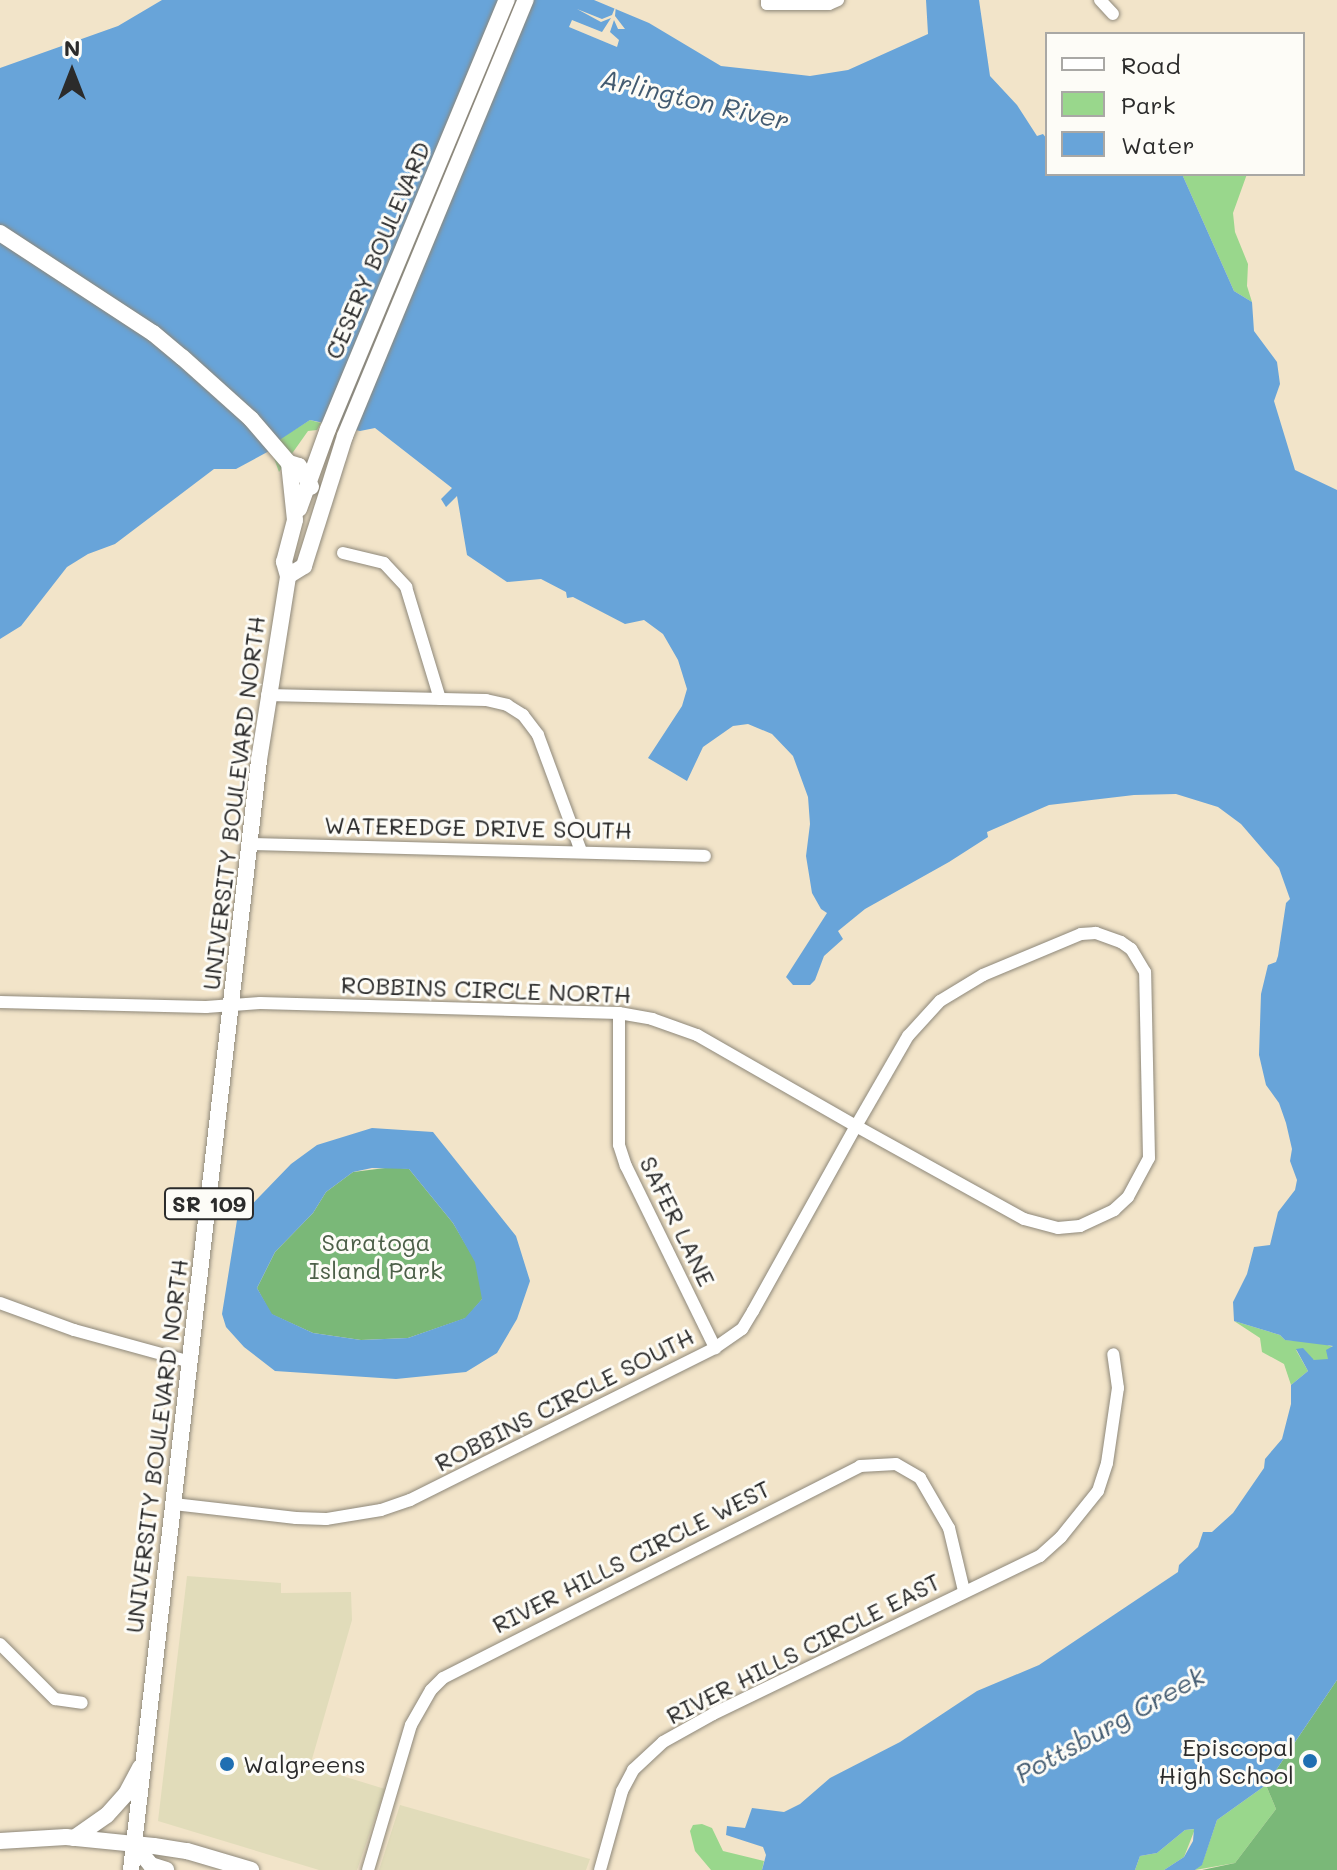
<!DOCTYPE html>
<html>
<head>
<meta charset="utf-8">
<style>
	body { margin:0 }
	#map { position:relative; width:1337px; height:1870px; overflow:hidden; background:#f2e4c9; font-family:Mali,sans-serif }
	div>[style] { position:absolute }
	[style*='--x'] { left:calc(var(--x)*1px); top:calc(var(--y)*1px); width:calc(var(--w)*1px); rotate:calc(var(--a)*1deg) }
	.built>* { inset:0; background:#e1dcba }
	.green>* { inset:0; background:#99d78c }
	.forest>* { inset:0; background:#7ab878 }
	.water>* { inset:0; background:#68a4d9 }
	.pier>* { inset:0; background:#f2e4c9 }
	.roads { filter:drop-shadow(0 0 2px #8e887a) drop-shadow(0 0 2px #8e887a) }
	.minor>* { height:12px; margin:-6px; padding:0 6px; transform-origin:6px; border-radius:6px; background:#fff }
	.major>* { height:16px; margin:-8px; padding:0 8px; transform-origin:8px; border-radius:8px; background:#fff }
	.dots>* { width:22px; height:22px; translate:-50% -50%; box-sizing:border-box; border:4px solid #fdfcf7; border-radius:50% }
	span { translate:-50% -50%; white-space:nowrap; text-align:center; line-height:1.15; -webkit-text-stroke:6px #fdfcf7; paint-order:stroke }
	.shield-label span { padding:2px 6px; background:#fdfcf7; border:2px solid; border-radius:6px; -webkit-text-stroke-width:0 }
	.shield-label { font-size:22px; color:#2b2b2b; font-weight:700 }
	.street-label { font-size:24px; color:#2b2b2b }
	.park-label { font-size:24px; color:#4c5f48 }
	.poi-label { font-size:24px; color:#2b2b2b }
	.right { translate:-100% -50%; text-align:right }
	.left { translate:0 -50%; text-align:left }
	.water-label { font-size:26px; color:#435b71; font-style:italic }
	.legend { position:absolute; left:1045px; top:32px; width:260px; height:144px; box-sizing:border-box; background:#fdfcf7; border:2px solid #a9a8a5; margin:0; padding:10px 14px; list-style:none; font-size:24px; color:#2b2b2b }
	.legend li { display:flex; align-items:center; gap:16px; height:40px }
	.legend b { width:40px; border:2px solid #a9a8a5 }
	.north { position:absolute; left:32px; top:32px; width:80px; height:80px; -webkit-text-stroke:6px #fdfcf7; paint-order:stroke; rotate:0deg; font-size:22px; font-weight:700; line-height:32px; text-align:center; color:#2b2b2b }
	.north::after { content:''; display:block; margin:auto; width:28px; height:36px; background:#2b2b2b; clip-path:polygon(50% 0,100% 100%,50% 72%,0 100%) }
</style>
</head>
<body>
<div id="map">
	<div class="built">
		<i style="clip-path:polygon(187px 1576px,281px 1583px,281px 1593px,351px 1592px,352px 1620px,310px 1766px,385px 1789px,357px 1870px,319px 1870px,158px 1821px)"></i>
		<i style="clip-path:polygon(400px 1805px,590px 1859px,586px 1870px,379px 1870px)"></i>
	</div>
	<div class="green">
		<i style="clip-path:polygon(1182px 174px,1247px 174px,1233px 213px,1235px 232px,1248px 264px,1247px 286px,1252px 302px,1234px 291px)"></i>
		<i style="clip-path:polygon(310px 420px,321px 423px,317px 430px,308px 431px,279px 472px,271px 450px,281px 438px)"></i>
		<i style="clip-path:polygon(1234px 1321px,1280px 1335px,1285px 1340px,1319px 1342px,1333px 1347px,1327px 1361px,1314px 1360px,1296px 1350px,1308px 1371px,1291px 1385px,1284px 1364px,1262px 1352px,1260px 1338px)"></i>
		<i style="clip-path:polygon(1266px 1785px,1276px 1809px,1235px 1863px,1195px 1870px,1202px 1864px,1217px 1820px)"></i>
		<i style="clip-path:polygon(702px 1824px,712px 1828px,723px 1851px,764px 1861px,762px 1870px,711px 1870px,695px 1851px,690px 1831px,693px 1825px)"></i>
		<i style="clip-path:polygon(1195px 1829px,1184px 1857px,1164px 1870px,1135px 1870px,1140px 1856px,1157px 1853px,1185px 1830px)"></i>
	</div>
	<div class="forest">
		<i style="clip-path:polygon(393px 1167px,409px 1169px,453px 1223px,476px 1262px,483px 1298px,466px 1318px,408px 1338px,361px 1340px,313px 1333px,271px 1314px,257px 1288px,275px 1252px,313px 1213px,326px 1192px,353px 1172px)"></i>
		<i style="clip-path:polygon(1337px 1680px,1337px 1870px,1202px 1870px,1235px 1863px,1276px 1809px,1266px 1785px)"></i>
	</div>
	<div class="water">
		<i style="clip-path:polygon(162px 0,594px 0,649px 23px,721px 66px,810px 76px,848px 70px,928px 34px,926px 0,979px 0,990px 76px,1017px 105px,1037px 136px,1043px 134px,1047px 139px,1047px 174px,1182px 174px,1234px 291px,1252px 302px,1254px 331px,1277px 362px,1280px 384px,1274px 401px,1295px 470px,1337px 490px,1337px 1680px,1266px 1785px,1217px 1820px,1202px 1865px,1195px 1870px,1164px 1870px,1184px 1857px,1193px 1841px,1194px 1829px,1185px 1830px,1157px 1853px,1140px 1856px,1135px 1870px,762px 1870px,766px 1855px,763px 1847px,726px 1835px,727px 1826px,745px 1828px,752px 1808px,784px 1812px,800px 1804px,830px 1778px,900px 1742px,977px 1691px,1039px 1665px,1178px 1572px,1179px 1565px,1198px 1547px,1203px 1532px,1212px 1532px,1233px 1513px,1264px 1468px,1265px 1459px,1282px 1439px,1291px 1404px,1291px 1385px,1308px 1371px,1296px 1349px,1303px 1348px,1314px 1360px,1328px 1359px,1326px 1350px,1333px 1346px,1285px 1340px,1280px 1335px,1234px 1321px,1233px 1302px,1247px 1274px,1254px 1247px,1270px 1245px,1278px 1212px,1295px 1190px,1297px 1180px,1290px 1161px,1292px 1149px,1286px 1123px,1279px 1103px,1266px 1085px,1259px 1055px,1261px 994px,1268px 965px,1276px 962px,1278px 956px,1286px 903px,1290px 899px,1279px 868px,1241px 824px,1218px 807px,1176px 794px,1134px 795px,1049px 805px,987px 832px,988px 837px,949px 862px,865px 909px,838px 931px,843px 939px,824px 956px,815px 980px,810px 985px,793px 985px,786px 977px,827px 913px,821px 909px,812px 893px,806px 856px,810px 824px,808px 797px,793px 756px,772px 734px,748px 724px,733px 726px,703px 747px,687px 781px,648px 758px,682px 706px,687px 689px,678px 660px,663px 634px,644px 620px,625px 624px,573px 597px,567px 598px,566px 592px,541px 579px,507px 582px,467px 555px,457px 496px,446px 507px,441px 499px,452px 488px,375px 428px,360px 431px,310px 420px,281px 439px,271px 450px,236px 469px,214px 469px,115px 544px,88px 554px,67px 567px,21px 626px,0 639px,0 68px,118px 26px)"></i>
		<i style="clip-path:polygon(evenodd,372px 1128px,433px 1132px,516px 1236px,530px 1281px,517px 1319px,497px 1353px,466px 1372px,396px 1379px,275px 1371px,244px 1347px,226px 1327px,222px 1314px,237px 1220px,291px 1164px,317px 1145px,372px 1128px,372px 1168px,409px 1169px,453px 1223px,475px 1262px,482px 1299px,465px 1318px,408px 1338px,361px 1340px,313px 1333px,272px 1314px,257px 1288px,275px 1252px,313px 1213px,326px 1192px,353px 1172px,372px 1168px)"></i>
	</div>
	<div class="pier">
		<i style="clip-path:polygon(616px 5px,615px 16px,625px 29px,618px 29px,614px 20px,610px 32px,619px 40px,617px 47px,569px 27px,572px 20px,602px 32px,611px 18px,601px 22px,577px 9px,602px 19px,612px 15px)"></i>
	</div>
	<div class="roads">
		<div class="minor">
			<i style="--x:767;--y:0;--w:4;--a:90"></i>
			<i style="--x:767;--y:4;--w:62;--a:0"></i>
			<i style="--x:829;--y:4;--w:10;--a:-24"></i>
			<i style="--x:1100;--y:0;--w:19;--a:47"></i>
			<i style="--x:343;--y:553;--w:42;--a:13.7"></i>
			<i style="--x:384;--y:563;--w:33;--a:47"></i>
			<i style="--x:406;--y:587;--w:117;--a:73.1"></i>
			<i style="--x:267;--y:695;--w:219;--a:1.3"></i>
			<i style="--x:486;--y:700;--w:22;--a:13"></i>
			<i style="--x:507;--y:705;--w:19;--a:32"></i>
			<i style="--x:523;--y:715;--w:25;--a:53"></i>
			<i style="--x:538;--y:735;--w:124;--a:69.7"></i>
			<i style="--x:249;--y:844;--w:456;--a:1.5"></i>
			<i style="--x:0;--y:1002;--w:206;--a:1.4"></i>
			<i style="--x:206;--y:1007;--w:54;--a:-4.2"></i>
			<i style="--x:260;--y:1003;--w:359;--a:1.6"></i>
			<i style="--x:619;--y:1013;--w:34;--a:10"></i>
			<i style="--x:652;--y:1019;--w:48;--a:19.6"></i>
			<i style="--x:697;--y:1035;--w:183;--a:29.8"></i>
			<i style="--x:856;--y:1126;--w:192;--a:29"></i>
			<i style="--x:1024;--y:1219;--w:35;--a:15"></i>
			<i style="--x:1058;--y:1228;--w:22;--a:-5"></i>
			<i style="--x:1080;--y:1226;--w:38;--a:-25"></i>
			<i style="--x:1114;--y:1210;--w:19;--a:-43"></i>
			<i style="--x:1128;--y:1197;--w:44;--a:-61.7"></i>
			<i style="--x:1149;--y:1158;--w:186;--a:-91.2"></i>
			<i style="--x:1145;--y:972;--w:27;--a:-121"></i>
			<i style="--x:1131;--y:949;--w:12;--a:-145"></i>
			<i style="--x:1121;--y:942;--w:27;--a:-160"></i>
			<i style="--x:1096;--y:933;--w:15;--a:176"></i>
			<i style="--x:1081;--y:934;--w:106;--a:157.3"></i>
			<i style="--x:983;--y:975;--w:50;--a:148.8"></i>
			<i style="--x:940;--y:1001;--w:47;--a:132.4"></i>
			<i style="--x:908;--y:1036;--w:104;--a:120"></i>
			<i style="--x:856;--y:1126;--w:212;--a:119.1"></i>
			<i style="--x:753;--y:1311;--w:21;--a:121"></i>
			<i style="--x:742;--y:1329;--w:33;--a:145"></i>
			<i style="--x:715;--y:1348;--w:341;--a:153.5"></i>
			<i style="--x:410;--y:1500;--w:31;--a:161"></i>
			<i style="--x:381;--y:1510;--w:56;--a:170.7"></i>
			<i style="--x:326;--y:1519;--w:30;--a:-178"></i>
			<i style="--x:296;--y:1518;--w:123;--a:-173.5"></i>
			<i style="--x:619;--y:1013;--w:132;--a:90"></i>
			<i style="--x:619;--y:1145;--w:22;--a:72"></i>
			<i style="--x:626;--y:1166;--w:203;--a:63.9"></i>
			<i style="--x:0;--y:1303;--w:79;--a:20"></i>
			<i style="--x:74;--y:1330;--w:121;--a:15.3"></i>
			<i style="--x:0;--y:1644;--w:78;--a:45"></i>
			<i style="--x:55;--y:1699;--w:27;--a:8"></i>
			<i style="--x:368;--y:1870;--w:151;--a:-73.5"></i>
			<i style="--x:411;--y:1725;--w:40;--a:-60.3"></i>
			<i style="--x:431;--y:1690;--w:17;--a:-45"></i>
			<i style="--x:443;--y:1678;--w:468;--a:-26.9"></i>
			<i style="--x:860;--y:1466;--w:36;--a:-3"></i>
			<i style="--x:896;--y:1464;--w:28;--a:30"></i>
			<i style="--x:920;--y:1478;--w:58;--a:59.9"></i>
			<i style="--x:949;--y:1528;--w:65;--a:76.6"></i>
			<i style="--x:600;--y:1870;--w:82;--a:-74.4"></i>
			<i style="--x:622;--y:1791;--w:24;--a:-62"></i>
			<i style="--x:633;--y:1770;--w:41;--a:-43"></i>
			<i style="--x:663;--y:1742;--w:57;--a:-29.2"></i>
			<i style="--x:713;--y:1714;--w:363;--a:-25.8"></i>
			<i style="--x:1040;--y:1556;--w:28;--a:-42"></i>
			<i style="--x:1061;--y:1537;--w:59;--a:-51.2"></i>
			<i style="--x:1098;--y:1491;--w:29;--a:-72"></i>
			<i style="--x:1107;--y:1463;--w:76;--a:-81.7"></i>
			<i style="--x:1118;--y:1388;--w:34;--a:-98"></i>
		</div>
		<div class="major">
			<i style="--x:0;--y:233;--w:183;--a:33.2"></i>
			<i style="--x:153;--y:333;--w:38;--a:40"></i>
			<i style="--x:182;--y:357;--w:93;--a:41.9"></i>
			<i style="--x:251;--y:419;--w:58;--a:49.2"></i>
			<i style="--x:289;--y:463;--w:10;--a:17"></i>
			<i style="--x:299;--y:466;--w:24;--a:60"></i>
			<i style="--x:299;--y:509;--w:85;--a:-70.1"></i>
			<i style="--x:328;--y:429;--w:465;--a:-67.4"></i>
			<i style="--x:288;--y:576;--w:19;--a:-32"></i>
			<i style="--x:304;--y:566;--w:136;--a:-72.5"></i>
			<i style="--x:345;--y:436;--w:472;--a:-67.5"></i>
			<i style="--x:74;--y:1838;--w:40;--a:-34.9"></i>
			<i style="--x:107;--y:1815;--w:28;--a:-48"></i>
			<i style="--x:126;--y:1794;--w:30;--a:-62"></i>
			<i style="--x:0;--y:1841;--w:66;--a:-3.5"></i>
			<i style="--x:66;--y:1837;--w:88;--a:5.8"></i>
			<i style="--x:154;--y:1846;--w:33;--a:9"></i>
			<i style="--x:187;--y:1851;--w:67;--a:16.5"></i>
			<i style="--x:135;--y:1846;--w:25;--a:50"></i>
			<i style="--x:151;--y:1865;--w:16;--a:18"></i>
			<i style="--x:131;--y:1870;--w:1117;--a:-83.42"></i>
			<i style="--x:259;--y:760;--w:186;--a:-81"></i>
			<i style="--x:288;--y:576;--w:15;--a:-106"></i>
			<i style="--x:284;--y:562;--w:43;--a:-75.3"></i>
			<i style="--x:295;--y:520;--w:57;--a:-96"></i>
		</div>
	</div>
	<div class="dots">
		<i style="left:1310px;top:1761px;background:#1f6fb2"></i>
		<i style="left:227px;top:1764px;background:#1f6fb2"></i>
	</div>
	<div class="shield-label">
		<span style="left:209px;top:1204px">SR 109</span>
	</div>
	<div class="street-label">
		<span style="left:377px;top:250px;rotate:-67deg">CESERY BOULEVARD</span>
		<span style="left:233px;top:803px;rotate:-83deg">UNIVERSITY BOULEVARD NORTH</span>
		<span style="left:478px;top:827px;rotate:1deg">WATEREDGE DRIVE SOUTH</span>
		<span style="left:486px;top:989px;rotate:2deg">ROBBINS CIRCLE NORTH</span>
		<span style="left:678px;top:1221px;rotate:64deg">SAFER LANE</span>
		<span style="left:564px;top:1399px;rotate:-27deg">ROBBINS CIRCLE SOUTH</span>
		<span style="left:156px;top:1446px;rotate:-83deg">UNIVERSITY BOULEVARD NORTH</span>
		<span style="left:631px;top:1556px;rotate:-27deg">RIVER HILLS CIRCLE WEST</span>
		<span style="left:803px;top:1648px;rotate:-27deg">RIVER HILLS CIRCLE EAST</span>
	</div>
	<div class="park-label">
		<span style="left:376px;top:1256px">Saratoga<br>Island Park</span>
	</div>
	<div class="poi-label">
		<span class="right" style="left:1294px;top:1761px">Episcopal<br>High School</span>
		<span class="left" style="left:243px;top:1764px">Walgreens</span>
	</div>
	<div class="water-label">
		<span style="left:695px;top:100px;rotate:13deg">Arlington River</span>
		<span style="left:1110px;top:1725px;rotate:-29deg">Pottsburg Creek</span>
	</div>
	<ul class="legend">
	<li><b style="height:10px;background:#fff"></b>Road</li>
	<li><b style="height:22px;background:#99d78c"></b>Park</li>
	<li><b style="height:22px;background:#68a4d9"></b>Water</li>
	</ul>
	<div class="north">N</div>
</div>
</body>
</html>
